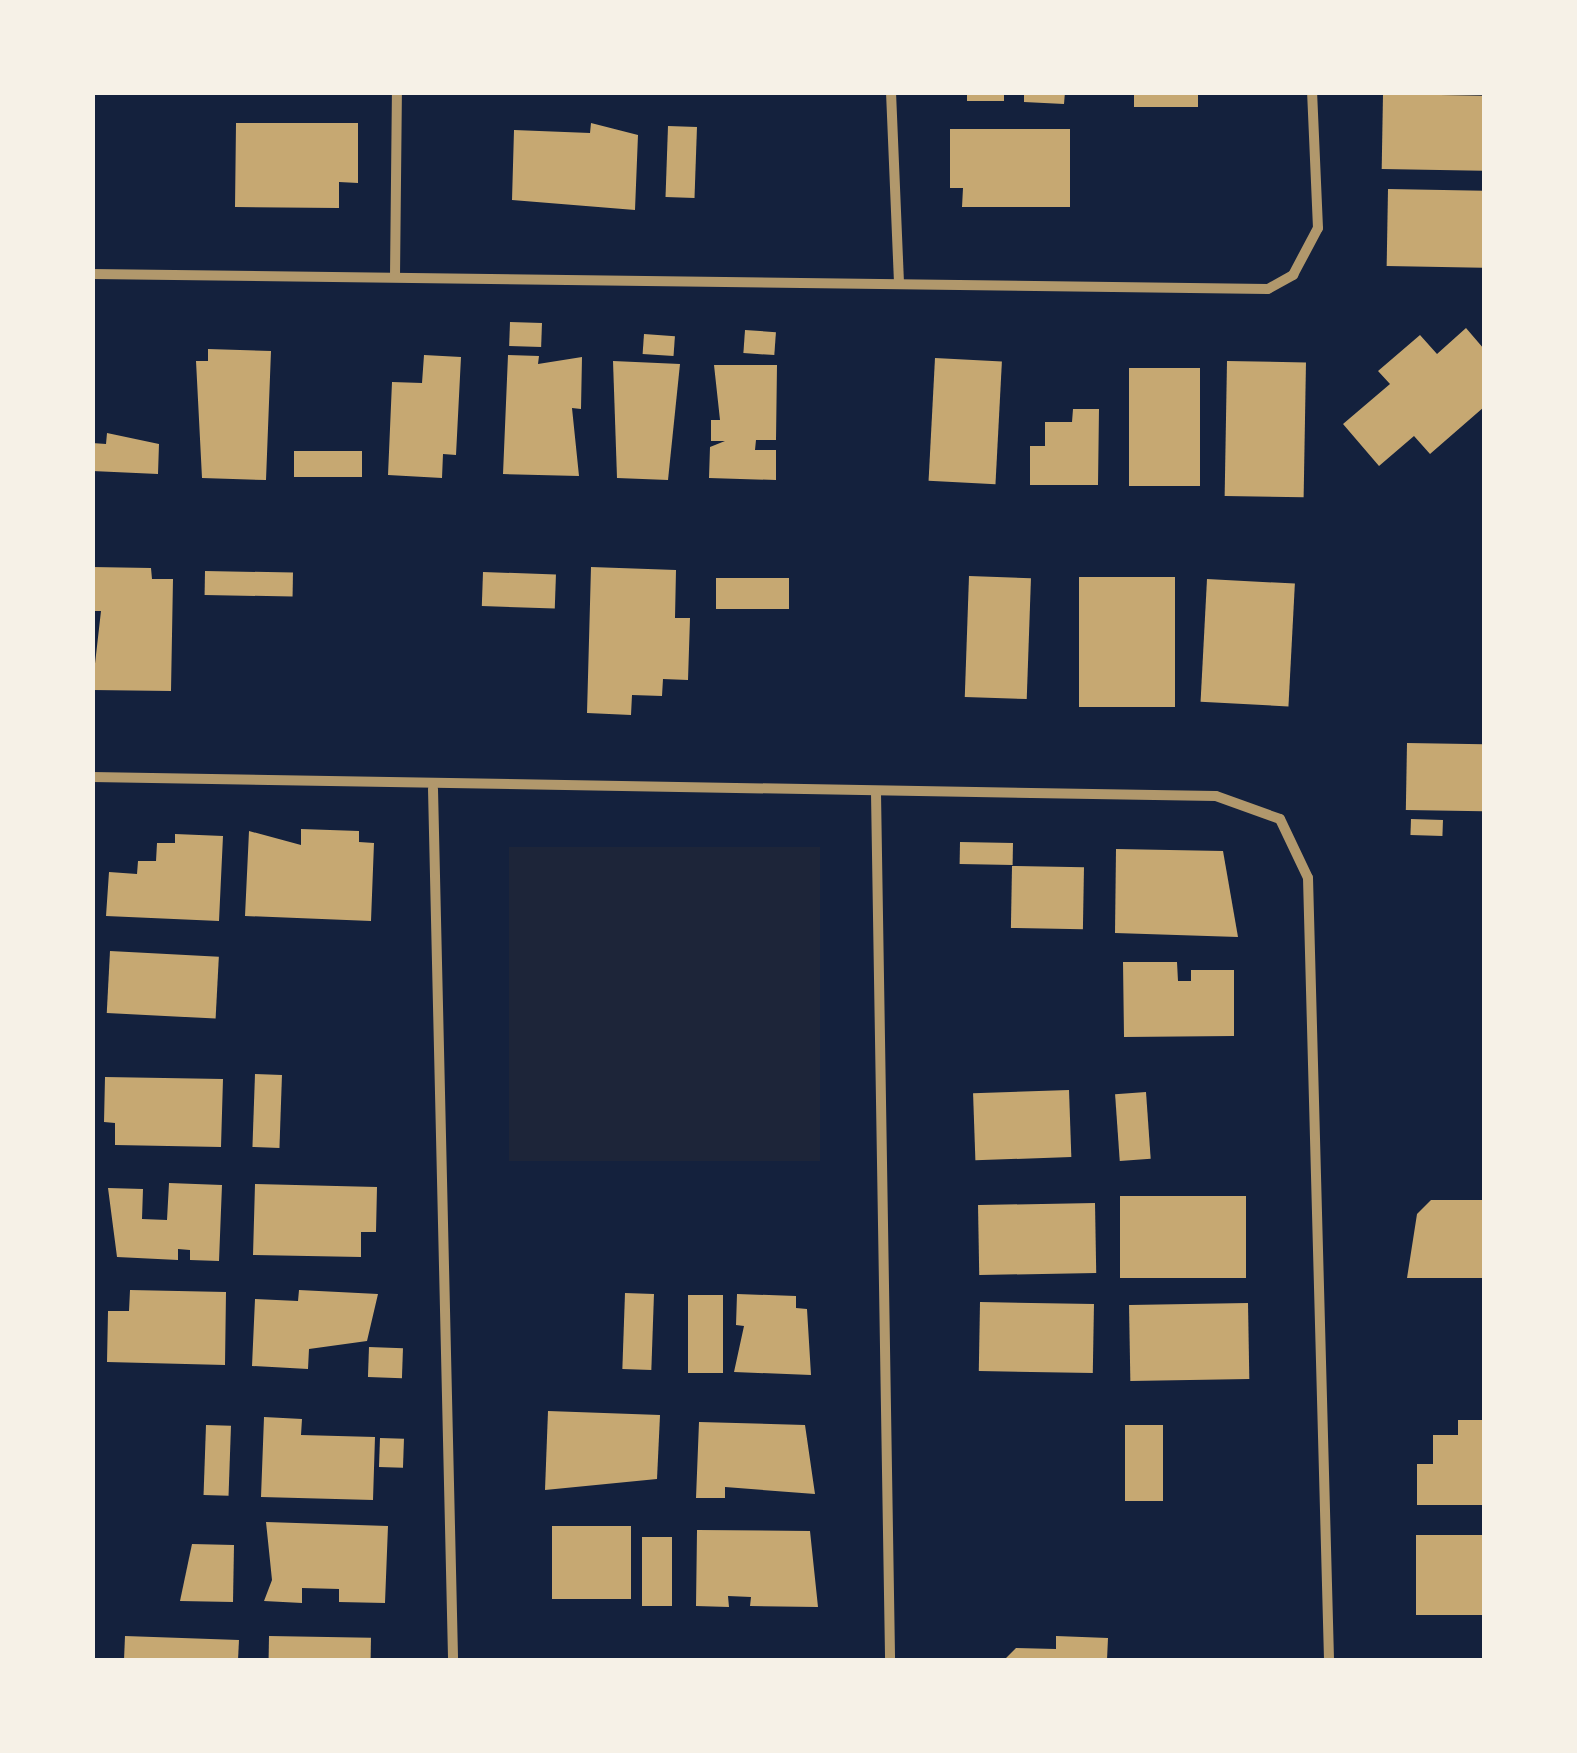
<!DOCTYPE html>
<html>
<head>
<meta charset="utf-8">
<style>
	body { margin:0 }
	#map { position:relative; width:1577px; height:1753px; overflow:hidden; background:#14213d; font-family:Overpass,sans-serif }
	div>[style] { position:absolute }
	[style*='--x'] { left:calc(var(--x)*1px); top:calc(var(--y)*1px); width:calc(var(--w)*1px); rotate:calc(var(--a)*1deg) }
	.green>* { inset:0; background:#1d2539; transform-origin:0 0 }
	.building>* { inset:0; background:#c6a872; transform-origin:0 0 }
	.minor>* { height:10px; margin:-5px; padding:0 5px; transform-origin:5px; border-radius:5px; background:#b1986c }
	span { translate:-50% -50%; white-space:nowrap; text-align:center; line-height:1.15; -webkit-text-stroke:9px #f6f1e7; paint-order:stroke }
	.frame { position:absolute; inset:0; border:95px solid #f6f1e7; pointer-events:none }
</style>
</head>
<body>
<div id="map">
	<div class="green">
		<i style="left:509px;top:847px;width:311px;height:314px"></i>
	</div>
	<div class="building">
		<i style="left:967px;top:92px;width:37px;height:9px"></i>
		<i style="clip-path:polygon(1024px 92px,1065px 92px,1064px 104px,1024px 102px)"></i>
		<i style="left:1134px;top:92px;width:64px;height:15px"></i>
		<i style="left:1383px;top:94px;width:101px;height:75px;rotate:1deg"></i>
		<i style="clip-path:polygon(236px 123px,358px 123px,358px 183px,339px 182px,339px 208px,235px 207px)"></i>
		<i style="clip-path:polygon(591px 123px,638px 135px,635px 210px,512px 200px,514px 130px,590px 133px)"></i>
		<i style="left:668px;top:126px;width:29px;height:71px;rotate:2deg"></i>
		<i style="clip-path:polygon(950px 129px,1070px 129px,1070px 207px,962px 207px,963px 188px,950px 188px)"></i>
		<i style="left:1388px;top:189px;width:96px;height:77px;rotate:1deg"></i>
		<i style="left:510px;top:322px;width:32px;height:24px;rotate:2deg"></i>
		<i style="clip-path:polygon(1466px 328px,1484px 349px,1484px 407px,1430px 454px,1414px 436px,1379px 466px,1343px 424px,1390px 384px,1378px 371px,1420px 335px,1437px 354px)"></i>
		<i style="left:745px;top:330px;width:31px;height:23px;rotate:4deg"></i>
		<i style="left:644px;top:334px;width:31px;height:20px;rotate:4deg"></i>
		<i style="clip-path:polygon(208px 349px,271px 351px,266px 480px,202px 478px,196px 361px,208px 361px)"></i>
		<i style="clip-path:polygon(424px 355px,461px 357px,456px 455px,443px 454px,442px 478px,388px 475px,392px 382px,422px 383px)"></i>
		<i style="clip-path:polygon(508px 355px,539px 356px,538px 364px,582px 357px,581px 409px,572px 408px,579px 476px,503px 474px)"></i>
		<i style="left:935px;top:358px;width:67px;height:123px;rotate:3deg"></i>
		<i style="clip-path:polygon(613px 361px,680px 364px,668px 480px,617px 478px)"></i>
		<i style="left:1227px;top:361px;width:79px;height:135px;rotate:1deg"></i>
		<i style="clip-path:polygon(714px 365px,777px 365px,776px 440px,756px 440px,755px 450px,776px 450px,776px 480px,709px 478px,710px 447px,725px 441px,711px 441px,711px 420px,720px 420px)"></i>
		<i style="left:1200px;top:368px;width:118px;height:71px;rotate:90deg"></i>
		<i style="clip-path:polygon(1073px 409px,1099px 409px,1098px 485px,1030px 485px,1030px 446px,1045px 446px,1045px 422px,1072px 422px)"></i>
		<i style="clip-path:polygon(107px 433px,159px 444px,158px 474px,92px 471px,92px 443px,106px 444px)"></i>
		<i style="left:294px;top:451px;width:68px;height:26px"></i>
		<i style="clip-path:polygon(92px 567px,151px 568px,152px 579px,173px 579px,171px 691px,92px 690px,101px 611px,92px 611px)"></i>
		<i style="clip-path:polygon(591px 567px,676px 570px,675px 618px,690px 618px,688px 680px,663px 679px,662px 696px,632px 695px,631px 715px,587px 713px)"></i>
		<i style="left:205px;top:571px;width:88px;height:24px;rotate:1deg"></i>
		<i style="left:483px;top:572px;width:73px;height:34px;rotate:2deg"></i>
		<i style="left:969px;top:576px;width:62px;height:121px;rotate:2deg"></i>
		<i style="left:1079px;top:577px;width:96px;height:130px"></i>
		<i style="left:716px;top:578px;width:73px;height:31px"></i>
		<i style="left:1207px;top:579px;width:88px;height:123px;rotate:3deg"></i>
		<i style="left:1407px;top:743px;width:77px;height:67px;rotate:1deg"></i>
		<i style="left:1411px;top:819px;width:32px;height:16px;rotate:2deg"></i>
		<i style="clip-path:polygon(301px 829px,359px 831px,359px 842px,374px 843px,371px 921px,245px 916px,249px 831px,301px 845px)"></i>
		<i style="clip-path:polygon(175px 834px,223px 836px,219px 921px,106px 916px,109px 872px,137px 874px,138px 861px,156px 861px,157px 843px,175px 843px)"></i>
		<i style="left:960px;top:842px;width:53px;height:22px;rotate:1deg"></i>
		<i style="clip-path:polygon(1116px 849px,1223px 851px,1238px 937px,1115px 933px)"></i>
		<i style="left:1012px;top:866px;width:72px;height:62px;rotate:1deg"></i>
		<i style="left:110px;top:951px;width:109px;height:62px;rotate:3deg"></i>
		<i style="clip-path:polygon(1123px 962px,1177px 962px,1178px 981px,1191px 981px,1191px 970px,1234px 970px,1234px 1036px,1124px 1037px)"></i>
		<i style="left:255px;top:1074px;width:27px;height:73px;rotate:2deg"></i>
		<i style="clip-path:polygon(105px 1077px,223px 1079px,221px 1147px,115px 1145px,115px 1123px,104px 1122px)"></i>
		<i style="left:1069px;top:1090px;width:67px;height:96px;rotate:88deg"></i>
		<i style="left:1146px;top:1092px;width:67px;height:31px;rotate:86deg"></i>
		<i style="clip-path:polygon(169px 1183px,222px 1185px,219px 1261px,190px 1260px,190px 1250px,178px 1249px,178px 1260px,117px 1257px,108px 1188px,143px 1189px,142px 1219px,167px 1220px)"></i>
		<i style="clip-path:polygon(255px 1184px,377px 1187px,376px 1232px,361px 1232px,361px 1257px,253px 1255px)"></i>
		<i style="left:1120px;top:1196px;width:126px;height:82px"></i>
		<i style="clip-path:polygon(1431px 1200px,1484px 1200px,1484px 1278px,1407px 1278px,1417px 1214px)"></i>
		<i style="left:1095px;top:1203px;width:70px;height:117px;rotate:89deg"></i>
		<i style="clip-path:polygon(130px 1290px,226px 1292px,225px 1365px,107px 1362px,108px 1311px,129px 1311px)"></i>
		<i style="clip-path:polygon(299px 1290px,378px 1294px,367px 1341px,309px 1349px,308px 1369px,252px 1366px,255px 1299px,298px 1301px)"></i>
		<i style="left:625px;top:1293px;width:29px;height:76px;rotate:2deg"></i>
		<i style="clip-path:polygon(737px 1294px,796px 1296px,796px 1308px,807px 1309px,811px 1375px,734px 1372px,744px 1326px,736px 1325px)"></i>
		<i style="left:688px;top:1295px;width:35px;height:78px"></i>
		<i style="left:980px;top:1302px;width:114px;height:69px;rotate:1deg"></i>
		<i style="left:1248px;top:1303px;width:76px;height:119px;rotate:89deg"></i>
		<i style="left:369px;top:1347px;width:34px;height:30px;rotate:2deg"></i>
		<i style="clip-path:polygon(548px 1411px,660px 1415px,657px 1479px,545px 1490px)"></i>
		<i style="clip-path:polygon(264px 1417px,302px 1419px,301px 1435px,375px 1437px,373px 1500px,261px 1497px)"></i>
		<i style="clip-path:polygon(1458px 1420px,1484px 1420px,1484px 1505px,1417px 1505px,1417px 1464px,1433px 1464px,1433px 1435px,1458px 1435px)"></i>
		<i style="clip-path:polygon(699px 1422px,805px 1425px,815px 1494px,725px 1487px,725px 1498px,696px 1498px)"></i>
		<i style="left:206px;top:1425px;width:25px;height:70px;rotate:2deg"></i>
		<i style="left:1125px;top:1425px;width:38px;height:76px"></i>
		<i style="left:380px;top:1438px;width:24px;height:29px;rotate:2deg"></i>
		<i style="clip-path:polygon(266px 1522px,388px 1526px,385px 1603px,339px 1602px,339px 1589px,302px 1588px,302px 1603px,264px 1601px,272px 1580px)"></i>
		<i style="left:552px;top:1526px;width:79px;height:73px"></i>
		<i style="clip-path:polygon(697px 1530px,810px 1531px,818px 1607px,750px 1606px,751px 1597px,728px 1596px,729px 1607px,696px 1606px)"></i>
		<i style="left:1416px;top:1535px;width:68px;height:80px"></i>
		<i style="left:642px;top:1537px;width:30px;height:69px"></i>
		<i style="clip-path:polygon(192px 1544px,234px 1545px,233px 1602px,180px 1601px)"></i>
		<i style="clip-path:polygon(125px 1636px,239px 1640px,238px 1660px,124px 1660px)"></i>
		<i style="left:269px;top:1636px;width:102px;height:24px;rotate:1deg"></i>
		<i style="clip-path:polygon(1056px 1636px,1108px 1638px,1107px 1660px,1004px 1660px,1016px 1648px,1056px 1649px)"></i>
	</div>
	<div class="minor">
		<i style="--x:891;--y:92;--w:192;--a:87.6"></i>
		<i style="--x:92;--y:274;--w:1176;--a:0.73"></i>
		<i style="--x:1268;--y:289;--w:29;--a:-29"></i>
		<i style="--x:1293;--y:275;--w:53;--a:-62"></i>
		<i style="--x:1318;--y:228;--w:136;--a:-92.5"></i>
		<i style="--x:395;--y:276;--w:184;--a:-89.4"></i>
		<i style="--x:92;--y:777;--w:1124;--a:0.97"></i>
		<i style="--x:1216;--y:796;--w:68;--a:19.8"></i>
		<i style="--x:1280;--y:819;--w:65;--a:64.6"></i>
		<i style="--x:1308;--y:878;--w:782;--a:88.46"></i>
		<i style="--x:433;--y:789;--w:871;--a:88.68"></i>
		<i style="--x:876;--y:793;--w:867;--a:89.07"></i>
	</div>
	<div class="frame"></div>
</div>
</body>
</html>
